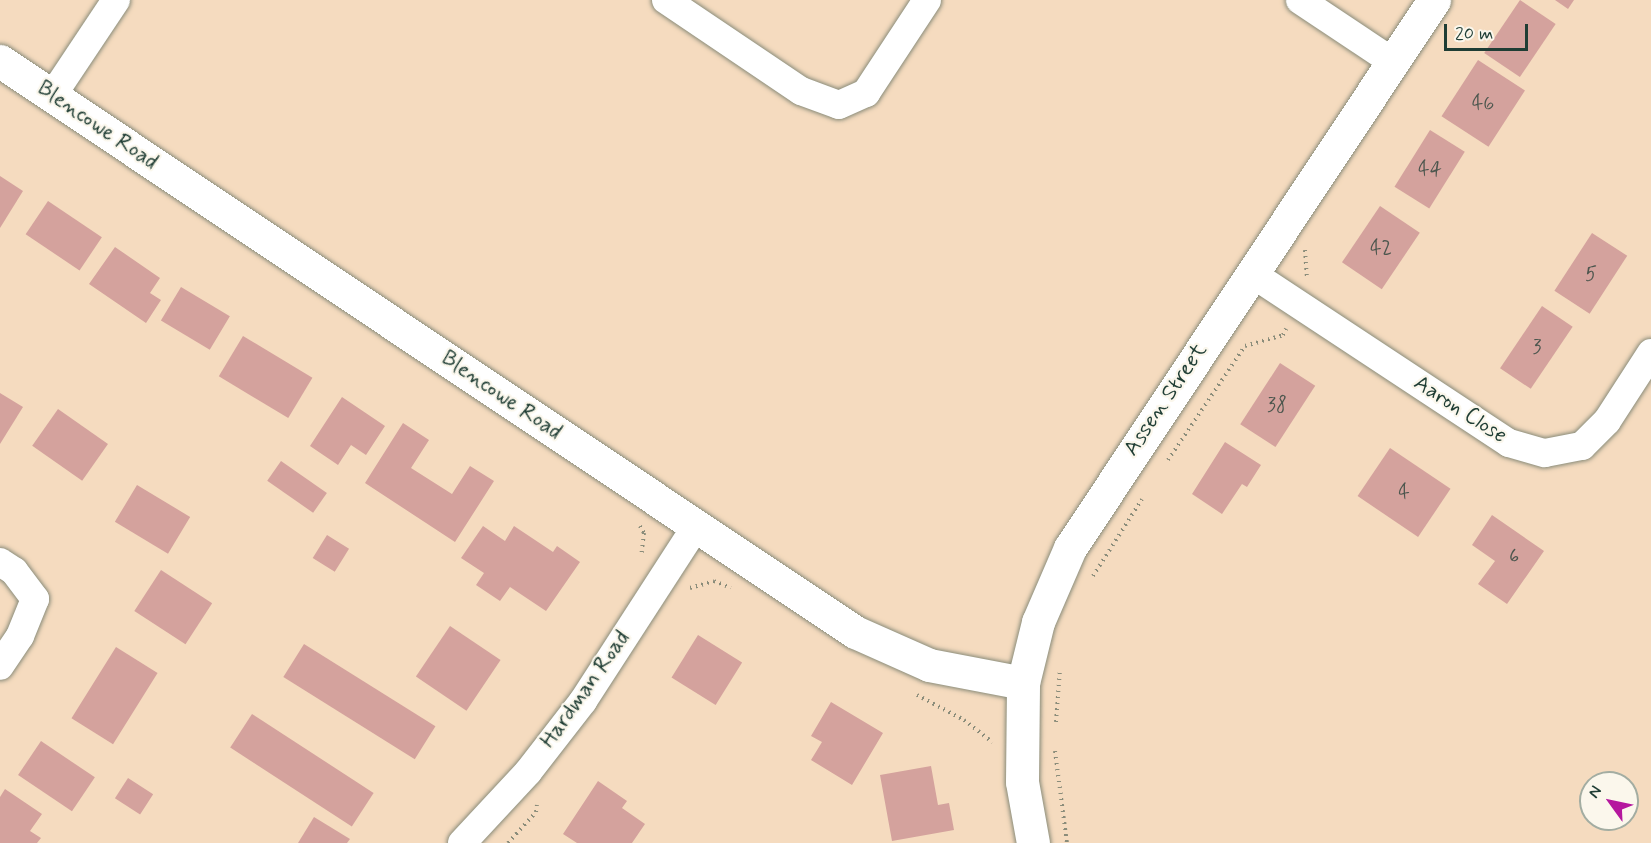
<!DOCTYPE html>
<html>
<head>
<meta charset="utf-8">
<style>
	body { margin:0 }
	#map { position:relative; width:1651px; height:843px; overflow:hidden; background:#f5dbbf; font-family:Mynerve,sans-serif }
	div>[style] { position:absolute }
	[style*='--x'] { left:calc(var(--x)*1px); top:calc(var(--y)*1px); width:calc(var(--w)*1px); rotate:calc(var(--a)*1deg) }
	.building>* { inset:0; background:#d4a29d; transform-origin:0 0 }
	.path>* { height:4px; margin-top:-2px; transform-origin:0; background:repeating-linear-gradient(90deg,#8a8c7a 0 1.5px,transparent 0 6px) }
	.roads { filter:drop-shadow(0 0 2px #8a8c7a) drop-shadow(0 0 2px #8a8c7a) }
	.minor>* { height:28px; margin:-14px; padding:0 14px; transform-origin:14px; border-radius:14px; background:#fff }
	.tertiary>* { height:33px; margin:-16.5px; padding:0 16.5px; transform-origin:16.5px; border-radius:16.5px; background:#fff }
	span { translate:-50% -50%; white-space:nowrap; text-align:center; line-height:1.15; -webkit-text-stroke:4.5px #fbf7ec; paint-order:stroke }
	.number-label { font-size:20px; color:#4c564e }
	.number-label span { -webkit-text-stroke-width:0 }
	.street-label { font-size:22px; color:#1f3d34 }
	.north { position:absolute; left:1579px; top:771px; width:60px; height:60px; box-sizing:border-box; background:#fbf7ec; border:2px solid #a3ada2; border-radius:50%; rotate:303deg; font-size:16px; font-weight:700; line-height:24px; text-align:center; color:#1f3d34 }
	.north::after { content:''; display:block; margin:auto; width:21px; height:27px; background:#b5179e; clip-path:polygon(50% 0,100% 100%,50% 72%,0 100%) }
	.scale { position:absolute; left:1444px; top:24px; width:84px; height:27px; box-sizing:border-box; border:3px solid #1f3d34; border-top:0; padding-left:8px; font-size:18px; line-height:21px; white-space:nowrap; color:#1f3d34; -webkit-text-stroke:4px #fbf7ec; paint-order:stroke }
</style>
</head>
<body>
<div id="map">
	<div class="building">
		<i style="left:1520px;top:0;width:43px;height:64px;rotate:34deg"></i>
		<i style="clip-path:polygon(1555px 0,1574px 0,1568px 9px)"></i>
		<i style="left:1478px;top:60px;width:56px;height:67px;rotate:33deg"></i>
		<i style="left:1430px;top:130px;width:41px;height:67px;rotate:32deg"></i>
		<i style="clip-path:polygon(0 176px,23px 191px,0 228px)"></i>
		<i style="left:48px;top:201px;width:65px;height:40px;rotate:34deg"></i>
		<i style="left:1380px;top:206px;width:48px;height:68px;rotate:34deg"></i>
		<i style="left:1592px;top:233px;width:42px;height:69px;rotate:33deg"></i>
		<i style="clip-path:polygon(115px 247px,160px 278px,150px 293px,161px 300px,146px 323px,89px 284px)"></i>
		<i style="left:181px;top:287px;width:57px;height:39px;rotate:31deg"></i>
		<i style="left:1542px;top:306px;width:37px;height:75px;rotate:34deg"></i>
		<i style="left:243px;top:336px;width:81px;height:47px;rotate:31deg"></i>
		<i style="left:1280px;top:363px;width:42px;height:73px;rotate:33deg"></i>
		<i style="clip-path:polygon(0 393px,23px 407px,0 444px)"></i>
		<i style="clip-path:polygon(342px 397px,385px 426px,366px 455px,351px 445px,338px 465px,310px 446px)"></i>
		<i style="left:58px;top:409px;width:61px;height:45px;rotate:35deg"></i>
		<i style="clip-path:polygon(403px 423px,429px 440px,411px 468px,452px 494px,470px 466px,494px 481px,455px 542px,365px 483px)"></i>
		<i style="clip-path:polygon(1225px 442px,1261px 465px,1247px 487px,1242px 484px,1222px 514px,1192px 494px)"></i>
		<i style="left:1390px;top:448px;width:73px;height:58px;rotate:34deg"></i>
		<i style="left:281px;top:461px;width:56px;height:24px;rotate:35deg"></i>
		<i style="left:137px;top:485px;width:62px;height:43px;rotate:31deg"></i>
		<i style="clip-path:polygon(1492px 515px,1544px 551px,1507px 604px,1478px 584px,1495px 561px,1472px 545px)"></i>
		<i style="clip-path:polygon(483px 526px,505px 541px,514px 526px,553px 552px,557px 546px,580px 562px,546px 611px,510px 587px,500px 601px,476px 585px,484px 573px,461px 558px)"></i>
		<i style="left:327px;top:535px;width:26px;height:27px;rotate:32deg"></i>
		<i style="left:161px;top:570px;width:61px;height:49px;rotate:33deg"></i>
		<i style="left:450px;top:626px;width:61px;height:61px;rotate:34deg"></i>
		<i style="left:698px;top:635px;width:52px;height:50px;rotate:32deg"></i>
		<i style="left:304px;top:644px;width:155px;height:39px;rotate:32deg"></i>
		<i style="left:116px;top:647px;width:49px;height:84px;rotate:32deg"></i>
		<i style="clip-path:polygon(831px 702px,883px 733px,852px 785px,811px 760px,822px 742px,811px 736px)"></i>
		<i style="left:252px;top:714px;width:145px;height:40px;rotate:33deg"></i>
		<i style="left:41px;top:741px;width:65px;height:41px;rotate:34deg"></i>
		<i style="clip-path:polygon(931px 766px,938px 805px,949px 803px,954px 830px,892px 841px,880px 775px)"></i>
		<i style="left:128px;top:778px;width:30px;height:24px;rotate:33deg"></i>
		<i style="clip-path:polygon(598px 781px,627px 801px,622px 808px,645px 824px,632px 843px,577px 843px,563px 834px)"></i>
		<i style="clip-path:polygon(5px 789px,42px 814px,30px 831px,41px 838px,37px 843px,0 843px,0 797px)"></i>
		<i style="clip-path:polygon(314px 817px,350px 839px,347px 843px,298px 843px)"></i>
	</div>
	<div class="path">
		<i style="--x:1305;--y:250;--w:26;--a:86"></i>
		<i style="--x:1168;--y:460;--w:138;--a:-56"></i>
		<i style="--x:1245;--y:346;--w:40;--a:-16"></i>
		<i style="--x:1283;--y:335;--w:7;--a:-63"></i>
		<i style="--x:640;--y:526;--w:8;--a:60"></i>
		<i style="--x:644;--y:533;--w:23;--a:97"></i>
		<i style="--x:1093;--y:576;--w:91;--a:-57.5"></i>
		<i style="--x:690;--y:588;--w:25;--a:-16"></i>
		<i style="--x:714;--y:581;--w:18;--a:22"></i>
		<i style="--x:917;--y:695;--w:53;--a:28"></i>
		<i style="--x:964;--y:720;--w:36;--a:38"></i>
		<i style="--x:1056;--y:722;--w:52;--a:-85.6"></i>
		<i style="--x:1055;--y:751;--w:93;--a:82.6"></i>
		<i style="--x:508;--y:843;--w:42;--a:-47.9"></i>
		<i style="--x:536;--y:812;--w:7;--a:-82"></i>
	</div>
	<div class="roads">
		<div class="minor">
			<i style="--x:666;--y:0;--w:163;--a:34"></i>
			<i style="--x:801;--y:91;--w:40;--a:20.2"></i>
			<i style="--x:839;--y:105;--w:30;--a:-24"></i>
			<i style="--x:866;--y:93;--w:111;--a:-56.7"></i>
			<i style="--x:1300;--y:0;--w:112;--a:33.7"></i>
			<i style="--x:52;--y:96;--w:115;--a:-56.3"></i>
			<i style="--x:1251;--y:273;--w:309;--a:33.4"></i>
			<i style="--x:1509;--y:443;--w:37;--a:16"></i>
			<i style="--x:1545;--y:453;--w:38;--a:-11"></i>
			<i style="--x:1582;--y:446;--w:35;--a:-45"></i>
			<i style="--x:1607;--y:421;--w:81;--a:-57.1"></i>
			<i style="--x:0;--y:562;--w:17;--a:33"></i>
			<i style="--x:14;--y:571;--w:35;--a:53"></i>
			<i style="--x:35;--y:599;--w:40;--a:112"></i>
			<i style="--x:20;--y:636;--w:36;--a:124"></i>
			<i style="--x:462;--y:843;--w:97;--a:-47.1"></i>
			<i style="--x:528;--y:772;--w:90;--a:-52.2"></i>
			<i style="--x:583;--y:701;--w:208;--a:-57.1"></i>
		</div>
		<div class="tertiary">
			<i style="--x:0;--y:61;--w:1028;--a:33.74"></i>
			<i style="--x:855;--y:632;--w:81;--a:24"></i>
			<i style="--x:929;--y:665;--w:96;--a:10.8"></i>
			<i style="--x:1033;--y:843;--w:62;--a:-100.2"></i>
			<i style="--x:1022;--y:782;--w:99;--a:-89.4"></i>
			<i style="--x:1023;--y:683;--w:63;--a:-76.2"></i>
			<i style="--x:1038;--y:622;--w:81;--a:-66.6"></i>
			<i style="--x:1070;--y:548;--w:658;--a:-56.41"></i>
		</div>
	</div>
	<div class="number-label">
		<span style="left:1483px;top:103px">46</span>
		<span style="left:1430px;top:169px">44</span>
		<span style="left:1381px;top:248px">42</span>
		<span style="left:1591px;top:274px">5</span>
		<span style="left:1537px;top:347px">3</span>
		<span style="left:1277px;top:405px">38</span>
		<span style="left:1404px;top:492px">4</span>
		<span style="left:1514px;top:556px">6</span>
	</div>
	<div class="street-label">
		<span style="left:97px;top:126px;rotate:34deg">Blencowe Road</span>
		<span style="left:501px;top:396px;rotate:34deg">Blencowe Road</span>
		<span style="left:1166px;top:400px;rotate:-56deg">Assen Street</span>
		<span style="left:1460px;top:410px;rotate:33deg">Aaron Close</span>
		<span style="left:586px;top:690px;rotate:-55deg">Hardman Road</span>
	</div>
	<div class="north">N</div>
	<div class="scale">20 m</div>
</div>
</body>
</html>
